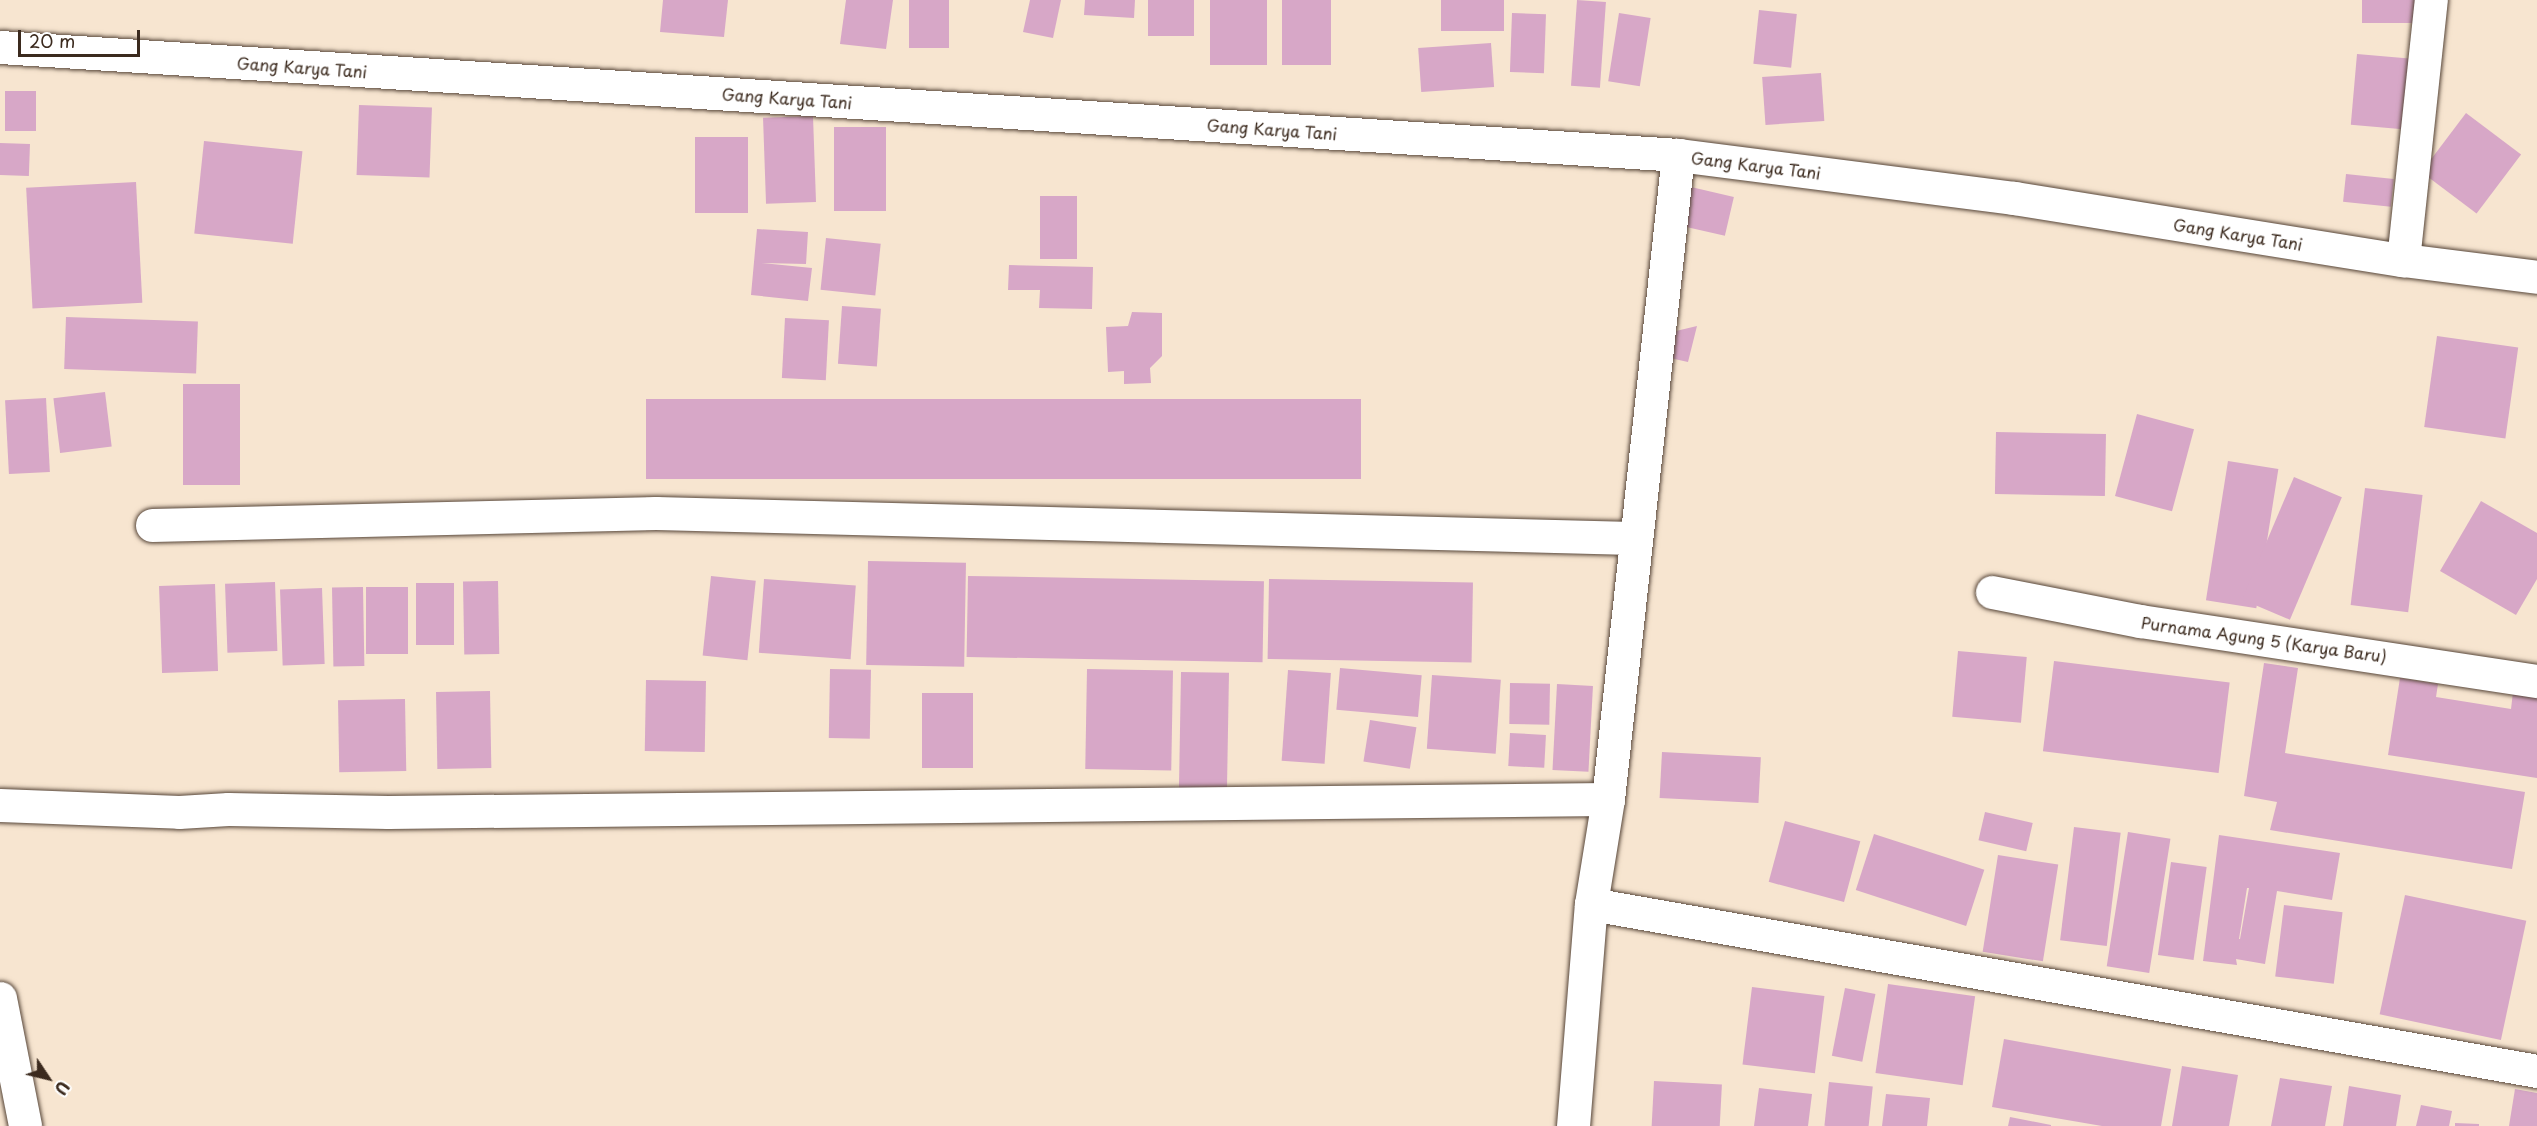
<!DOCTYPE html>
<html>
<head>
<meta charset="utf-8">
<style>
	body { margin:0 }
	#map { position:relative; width:2537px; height:1126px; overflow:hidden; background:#f7e5d0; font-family:"Playpen Sans",sans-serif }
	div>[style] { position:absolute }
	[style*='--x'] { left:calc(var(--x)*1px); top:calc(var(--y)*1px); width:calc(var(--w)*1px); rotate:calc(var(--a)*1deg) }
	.building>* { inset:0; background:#d7a7c7; transform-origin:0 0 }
	.roads { filter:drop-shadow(0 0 2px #574639) drop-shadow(0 0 2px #574639) }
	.street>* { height:33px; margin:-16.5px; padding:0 16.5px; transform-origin:16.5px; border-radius:16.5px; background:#fff }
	span { translate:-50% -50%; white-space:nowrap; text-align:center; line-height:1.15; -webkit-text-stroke:4.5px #fff; paint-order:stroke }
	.street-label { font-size:16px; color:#3b2a1e }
	.north { position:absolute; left:18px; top:1048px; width:60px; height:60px; -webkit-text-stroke:4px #fff; paint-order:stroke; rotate:125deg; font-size:16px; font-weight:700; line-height:24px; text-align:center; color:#3b2a1e }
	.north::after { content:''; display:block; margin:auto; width:21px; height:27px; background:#3b2a1e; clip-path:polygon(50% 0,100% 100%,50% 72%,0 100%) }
	.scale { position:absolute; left:18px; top:30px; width:122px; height:27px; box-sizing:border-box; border:3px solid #3b2a1e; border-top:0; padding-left:8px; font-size:18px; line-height:21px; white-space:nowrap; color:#3b2a1e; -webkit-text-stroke:4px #fff; paint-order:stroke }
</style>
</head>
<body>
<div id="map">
	<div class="building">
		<i style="clip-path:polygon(663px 0,728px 0,724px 37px,660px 32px)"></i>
		<i style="clip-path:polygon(846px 0,893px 0,886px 49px,840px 44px)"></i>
		<i style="left:909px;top:0;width:40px;height:48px"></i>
		<i style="clip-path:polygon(1030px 0,1061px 0,1053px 38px,1023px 32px)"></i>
		<i style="clip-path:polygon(1085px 0,1135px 0,1134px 18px,1084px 15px)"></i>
		<i style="left:1148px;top:0;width:46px;height:36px"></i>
		<i style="left:1210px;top:0;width:57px;height:65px"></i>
		<i style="left:1282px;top:0;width:49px;height:65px"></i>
		<i style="left:1441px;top:0;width:63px;height:31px"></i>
		<i style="left:1577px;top:0;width:29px;height:86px;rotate:4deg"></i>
		<i style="left:2362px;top:0;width:58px;height:23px"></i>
		<i style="left:1759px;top:10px;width:38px;height:54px;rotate:6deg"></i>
		<i style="left:1512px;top:13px;width:34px;height:59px;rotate:2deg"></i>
		<i style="left:1619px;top:13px;width:32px;height:69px;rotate:9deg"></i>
		<i style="left:1491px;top:43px;width:44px;height:73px;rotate:86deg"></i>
		<i style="left:2357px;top:54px;width:55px;height:71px;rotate:5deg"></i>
		<i style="left:1821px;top:73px;width:48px;height:59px;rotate:86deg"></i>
		<i style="left:5px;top:91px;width:31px;height:40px"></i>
		<i style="left:359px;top:105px;width:73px;height:70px;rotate:2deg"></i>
		<i style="left:2466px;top:113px;width:69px;height:74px;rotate:37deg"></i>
		<i style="left:813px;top:116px;width:86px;height:50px;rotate:88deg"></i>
		<i style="left:834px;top:127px;width:52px;height:84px"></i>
		<i style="left:695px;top:137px;width:53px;height:76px"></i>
		<i style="left:204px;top:141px;width:99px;height:93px;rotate:6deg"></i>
		<i style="left:0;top:143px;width:30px;height:32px;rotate:2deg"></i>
		<i style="left:2346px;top:174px;width:48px;height:28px;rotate:6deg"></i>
		<i style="left:136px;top:182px;width:121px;height:110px;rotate:87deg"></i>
		<i style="left:1691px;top:187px;width:44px;height:40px;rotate:13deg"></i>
		<i style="left:1040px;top:196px;width:37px;height:63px"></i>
		<i style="clip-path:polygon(757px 229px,808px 232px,806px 264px,762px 263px,812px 268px,808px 301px,751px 295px)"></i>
		<i style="left:826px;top:238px;width:55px;height:52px;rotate:6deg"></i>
		<i style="clip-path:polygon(1009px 265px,1093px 267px,1092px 309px,1039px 308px,1040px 290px,1008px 290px)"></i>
		<i style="left:842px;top:306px;width:39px;height:58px;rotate:4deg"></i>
		<i style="clip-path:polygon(1132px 312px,1162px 313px,1162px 356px,1150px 368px,1151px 383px,1124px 384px,1124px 371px,1108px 372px,1106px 327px,1128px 326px)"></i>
		<i style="left:66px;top:317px;width:132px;height:52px;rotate:2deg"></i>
		<i style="left:785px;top:318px;width:44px;height:60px;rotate:3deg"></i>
		<i style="clip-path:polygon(1697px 326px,1688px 362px,1670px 358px,1676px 331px)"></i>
		<i style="left:2437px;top:336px;width:82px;height:92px;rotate:8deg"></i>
		<i style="left:183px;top:384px;width:57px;height:101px"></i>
		<i style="left:105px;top:392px;width:55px;height:52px;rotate:83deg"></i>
		<i style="left:46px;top:398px;width:74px;height:41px;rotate:87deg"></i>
		<i style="left:646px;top:399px;width:715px;height:80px"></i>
		<i style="left:2137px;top:414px;width:59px;height:85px;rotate:15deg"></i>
		<i style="left:1996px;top:432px;width:110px;height:62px;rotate:1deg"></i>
		<i style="left:2228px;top:461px;width:51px;height:141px;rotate:9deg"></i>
		<i style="left:2294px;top:477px;width:52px;height:133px;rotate:23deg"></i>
		<i style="left:2365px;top:488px;width:58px;height:118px;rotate:7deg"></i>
		<i style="clip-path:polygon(2481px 501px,2537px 533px,2537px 579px,2516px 615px,2440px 571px)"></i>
		<i style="left:868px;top:561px;width:98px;height:104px;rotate:1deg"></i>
		<i style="left:711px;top:576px;width:45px;height:80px;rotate:6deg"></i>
		<i style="left:968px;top:576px;width:296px;height:81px;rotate:1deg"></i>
		<i style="left:764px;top:579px;width:92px;height:74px;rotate:4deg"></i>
		<i style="left:1269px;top:579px;width:204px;height:80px;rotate:1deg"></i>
		<i style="left:498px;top:581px;width:73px;height:35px;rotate:89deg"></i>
		<i style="left:275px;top:582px;width:69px;height:50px;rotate:88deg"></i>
		<i style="left:416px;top:583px;width:38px;height:62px"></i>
		<i style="left:215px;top:584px;width:87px;height:56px;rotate:88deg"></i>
		<i style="left:363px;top:587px;width:79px;height:31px;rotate:89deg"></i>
		<i style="left:366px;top:587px;width:42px;height:67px"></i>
		<i style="left:322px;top:588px;width:76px;height:42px;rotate:88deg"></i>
		<i style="left:1958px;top:651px;width:69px;height:66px;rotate:5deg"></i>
		<i style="left:2054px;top:661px;width:177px;height:91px;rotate:7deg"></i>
		<i style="clip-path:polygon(2264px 663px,2298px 668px,2285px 753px,2525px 792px,2512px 869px,2270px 830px,2277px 802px,2244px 796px)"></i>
		<i style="left:1340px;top:668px;width:82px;height:42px;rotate:5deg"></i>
		<i style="left:830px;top:669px;width:41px;height:69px;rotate:1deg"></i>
		<i style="left:1087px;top:669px;width:86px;height:100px;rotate:1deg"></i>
		<i style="left:1288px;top:670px;width:43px;height:91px;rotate:4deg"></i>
		<i style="left:1181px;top:672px;width:48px;height:116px;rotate:1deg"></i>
		<i style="left:1432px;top:675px;width:69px;height:74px;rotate:4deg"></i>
		<i style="clip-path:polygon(2400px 678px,2438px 684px,2436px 697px,2511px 709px,2513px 692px,2537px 696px,2537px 778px,2388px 755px)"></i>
		<i style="left:646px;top:680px;width:60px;height:71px;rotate:1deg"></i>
		<i style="left:1510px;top:683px;width:40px;height:41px;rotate:1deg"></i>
		<i style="left:1557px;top:684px;width:36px;height:86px;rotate:3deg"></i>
		<i style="left:490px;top:691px;width:77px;height:54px;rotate:89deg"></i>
		<i style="left:973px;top:693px;width:75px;height:51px;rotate:90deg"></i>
		<i style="left:405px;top:699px;width:72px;height:67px;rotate:89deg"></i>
		<i style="left:1370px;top:720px;width:47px;height:42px;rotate:9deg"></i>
		<i style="left:1510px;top:733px;width:36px;height:33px;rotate:3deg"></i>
		<i style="left:1662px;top:752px;width:99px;height:46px;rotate:3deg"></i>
		<i style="left:1985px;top:812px;width:49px;height:29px;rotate:13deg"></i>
		<i style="left:1785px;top:821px;width:78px;height:63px;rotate:15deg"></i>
		<i style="left:2074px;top:827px;width:47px;height:114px;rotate:7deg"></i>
		<i style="left:2128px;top:832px;width:43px;height:136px;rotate:9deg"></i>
		<i style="left:1874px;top:834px;width:116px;height:59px;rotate:18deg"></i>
		<i style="clip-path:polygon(evenodd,2219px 835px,2340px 853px,2332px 900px,2277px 891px,2265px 964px,2236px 959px,2237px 965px,2203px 961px,2219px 835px,2247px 888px,2249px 888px,2240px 939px,2239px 939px,2247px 888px)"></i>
		<i style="left:1998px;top:855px;width:61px;height:98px;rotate:9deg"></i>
		<i style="left:2171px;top:862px;width:36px;height:94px;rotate:8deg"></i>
		<i style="left:2405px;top:895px;width:124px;height:122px;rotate:12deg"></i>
		<i style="left:2284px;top:905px;width:59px;height:72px;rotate:7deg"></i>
		<i style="left:1888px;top:984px;width:88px;height:90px;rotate:8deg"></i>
		<i style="left:1752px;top:987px;width:73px;height:78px;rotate:7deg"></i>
		<i style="left:1845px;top:988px;width:31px;height:69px;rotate:11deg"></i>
		<i style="clip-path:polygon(2004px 1039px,2171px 1069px,2161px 1126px,2102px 1126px,1992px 1107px)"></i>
		<i style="clip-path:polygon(2182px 1066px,2238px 1075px,2229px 1126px,2172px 1126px)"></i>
		<i style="clip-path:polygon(2280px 1078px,2332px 1086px,2325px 1126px,2271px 1126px)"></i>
		<i style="left:1654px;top:1081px;width:68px;height:45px;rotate:3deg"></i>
		<i style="left:1829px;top:1082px;width:44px;height:44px;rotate:6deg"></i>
		<i style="clip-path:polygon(2349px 1086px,2401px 1095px,2396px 1126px,2343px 1126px)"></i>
		<i style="clip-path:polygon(1759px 1088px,1812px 1094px,1808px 1126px,1754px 1126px)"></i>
		<i style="clip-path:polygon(2515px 1089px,2537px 1093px,2537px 1126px,2509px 1126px)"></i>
		<i style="clip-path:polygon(1886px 1094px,1930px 1098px,1927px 1126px,1882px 1126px)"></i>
		<i style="clip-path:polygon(2421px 1105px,2452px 1111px,2449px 1126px,2416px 1126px)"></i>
		<i style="clip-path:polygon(2010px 1117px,2051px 1125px,2051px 1126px,2008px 1126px)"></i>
		<i style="clip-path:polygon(2455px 1123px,2479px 1124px,2479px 1126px,2455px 1126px)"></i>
	</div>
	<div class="roads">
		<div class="street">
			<i style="--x:0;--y:47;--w:1681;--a:3.68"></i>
			<i style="--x:1678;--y:155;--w:339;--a:7.3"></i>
			<i style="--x:2014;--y:198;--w:394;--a:9.1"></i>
			<i style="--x:2403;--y:260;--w:135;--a:7.2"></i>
			<i style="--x:2403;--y:260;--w:262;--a:-83.9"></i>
			<i style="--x:152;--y:525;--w:504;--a:-1.36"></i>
			<i style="--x:656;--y:513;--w:977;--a:1.47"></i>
			<i style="--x:1992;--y:592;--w:151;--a:11.1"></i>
			<i style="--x:2140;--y:621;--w:402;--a:8.6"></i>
			<i style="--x:0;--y:805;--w:179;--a:2.2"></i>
			<i style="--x:179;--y:812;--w:49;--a:-3.5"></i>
			<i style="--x:228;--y:809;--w:160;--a:1.1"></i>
			<i style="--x:388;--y:812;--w:1220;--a:-0.61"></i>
			<i style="--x:1591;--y:904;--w:961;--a:10.01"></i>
			<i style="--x:0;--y:998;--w:130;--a:78.9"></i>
			<i style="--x:1573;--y:1126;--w:223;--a:-85.4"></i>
			<i style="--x:1591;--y:904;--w:106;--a:-80.8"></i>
			<i style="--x:1608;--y:799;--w:648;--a:-83.8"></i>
		</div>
	</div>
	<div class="street-label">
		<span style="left:302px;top:67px;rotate:4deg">Gang Karya Tani</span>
		<span style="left:787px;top:98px;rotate:4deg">Gang Karya Tani</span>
		<span style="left:1272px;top:129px;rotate:4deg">Gang Karya Tani</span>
		<span style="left:1756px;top:165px;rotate:7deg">Gang Karya Tani</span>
		<span style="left:2238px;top:234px;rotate:9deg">Gang Karya Tani</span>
		<span style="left:2264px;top:639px;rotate:8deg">Purnama Agung 5 (Karya Baru)</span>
	</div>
	<div class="north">U</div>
	<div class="scale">20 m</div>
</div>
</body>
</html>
